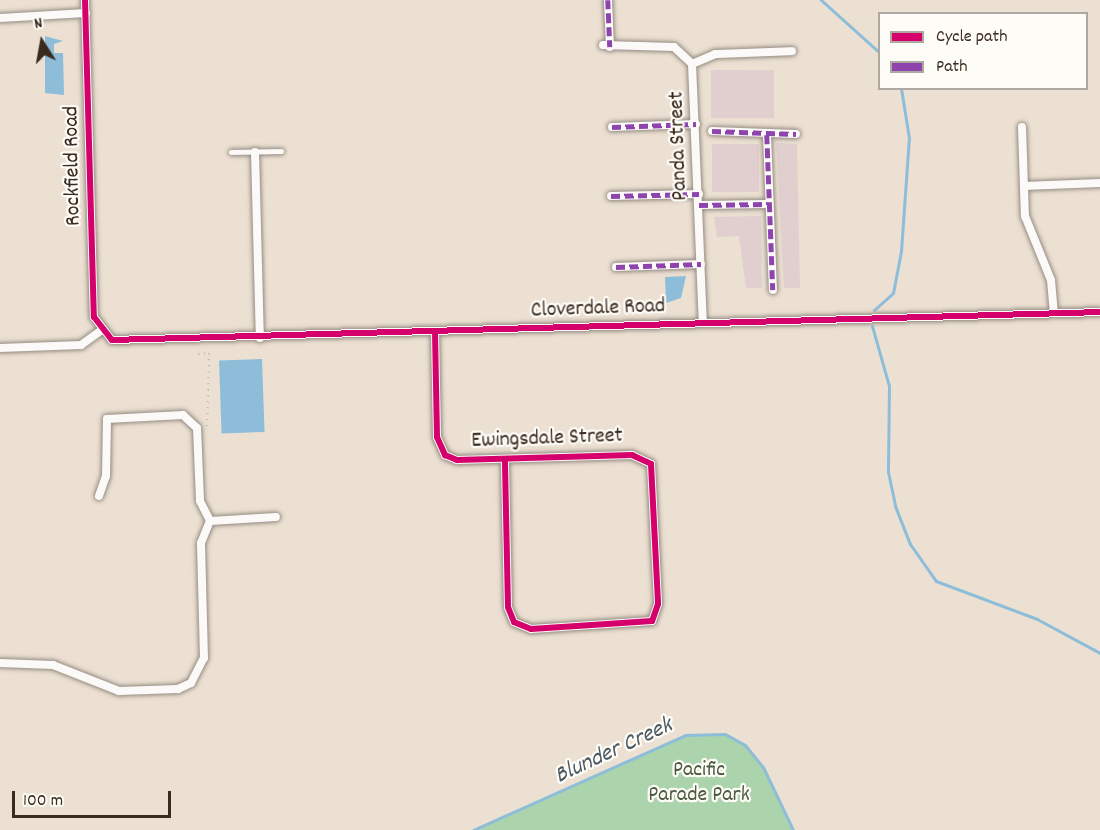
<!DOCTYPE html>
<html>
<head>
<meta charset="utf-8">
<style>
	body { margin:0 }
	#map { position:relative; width:1100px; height:830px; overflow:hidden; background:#ece0d2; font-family:Dekko,sans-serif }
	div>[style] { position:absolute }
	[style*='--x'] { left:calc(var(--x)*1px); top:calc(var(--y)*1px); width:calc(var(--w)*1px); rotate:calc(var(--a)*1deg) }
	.green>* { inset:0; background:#abd4ad }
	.water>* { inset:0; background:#8ebdda; transform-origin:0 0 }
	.stream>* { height:3px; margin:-1.5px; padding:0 1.5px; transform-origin:1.5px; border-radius:1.5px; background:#8ebdda }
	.building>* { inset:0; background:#e1cece; transform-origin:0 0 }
	.path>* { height:2px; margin-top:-1px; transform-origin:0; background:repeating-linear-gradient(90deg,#c0bbb8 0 1.5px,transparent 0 6px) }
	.roads { filter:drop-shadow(0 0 2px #958c83) drop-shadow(0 0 2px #958c83) }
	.service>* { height:4.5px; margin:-2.25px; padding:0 2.25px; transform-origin:2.25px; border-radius:2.25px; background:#fcfaf8 }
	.minor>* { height:8px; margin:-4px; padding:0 4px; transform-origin:4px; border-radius:4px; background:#fcfaf8 }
	.quiet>* { height:4.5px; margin-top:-2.25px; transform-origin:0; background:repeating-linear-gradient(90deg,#8e44ad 0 9px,transparent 0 13.5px) }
	.cycleway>* { height:6px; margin:-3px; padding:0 3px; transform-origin:3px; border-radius:3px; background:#d6006c }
	span { translate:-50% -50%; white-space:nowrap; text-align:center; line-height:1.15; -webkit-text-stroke:4.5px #fdfcf7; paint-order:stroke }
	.street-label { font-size:22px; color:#3b2a1e }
	.park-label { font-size:22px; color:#4c5a40 }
	.water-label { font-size:24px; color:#4a5861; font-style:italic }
	.legend { position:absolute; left:878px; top:12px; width:210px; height:78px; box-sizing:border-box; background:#fdfcf7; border:2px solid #afa8a0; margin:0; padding:8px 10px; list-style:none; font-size:18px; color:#3b2a1e }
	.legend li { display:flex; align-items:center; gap:12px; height:30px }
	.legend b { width:30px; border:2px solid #afa8a0 }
	.north { position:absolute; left:12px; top:12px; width:60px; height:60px; -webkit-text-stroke:4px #fdfcf7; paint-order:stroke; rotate:349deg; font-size:16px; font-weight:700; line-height:24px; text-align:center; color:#3b2a1e }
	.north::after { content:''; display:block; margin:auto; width:21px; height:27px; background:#3b2a1e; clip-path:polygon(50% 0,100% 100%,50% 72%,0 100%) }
	.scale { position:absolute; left:12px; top:791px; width:159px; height:27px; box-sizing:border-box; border:3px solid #3b2a1e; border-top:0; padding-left:8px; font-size:18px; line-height:21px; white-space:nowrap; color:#3b2a1e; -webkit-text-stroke:4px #fdfcf7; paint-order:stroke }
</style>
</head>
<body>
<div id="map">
	<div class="green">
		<i style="clip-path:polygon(725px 734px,745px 745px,763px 767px,793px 830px,473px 830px,685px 735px)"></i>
	</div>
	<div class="water">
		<i style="clip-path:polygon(45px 36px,63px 41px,54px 44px,54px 53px,63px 53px,64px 95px,45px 93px)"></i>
		<i style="clip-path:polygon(686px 276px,681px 298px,666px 303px,665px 277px)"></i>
		<i style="left:262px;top:359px;width:73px;height:43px;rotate:88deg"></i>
	</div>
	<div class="stream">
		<i style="--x:821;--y:0;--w:79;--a:41.9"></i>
		<i style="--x:874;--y:310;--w:25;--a:-42"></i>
		<i style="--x:893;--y:293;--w:43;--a:-79.2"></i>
		<i style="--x:901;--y:251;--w:113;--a:-86"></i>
		<i style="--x:909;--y:138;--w:51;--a:-99.1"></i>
		<i style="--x:872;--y:326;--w:62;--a:74.2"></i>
		<i style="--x:889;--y:386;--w:86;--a:90.7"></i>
		<i style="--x:888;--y:472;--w:35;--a:78"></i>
		<i style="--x:895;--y:506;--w:41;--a:68.5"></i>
		<i style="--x:910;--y:544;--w:45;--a:54.9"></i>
		<i style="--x:936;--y:581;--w:108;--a:20.6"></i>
		<i style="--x:1037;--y:619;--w:72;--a:28.4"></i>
		<i style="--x:473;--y:830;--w:232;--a:-24.1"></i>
		<i style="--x:685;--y:735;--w:40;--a:-1.4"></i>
		<i style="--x:725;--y:734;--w:23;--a:29"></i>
		<i style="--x:745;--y:745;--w:28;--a:51"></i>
		<i style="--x:763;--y:767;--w:70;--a:64.5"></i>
	</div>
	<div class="building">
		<i style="left:711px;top:70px;width:63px;height:48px"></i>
		<i style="clip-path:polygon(776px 143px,797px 144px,800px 288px,784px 288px)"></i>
		<i style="left:712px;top:144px;width:47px;height:48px"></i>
		<i style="clip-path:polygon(761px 216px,762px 288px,746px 288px,739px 236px,717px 237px,714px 217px)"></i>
	</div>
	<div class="path">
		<i style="--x:198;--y:354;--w:11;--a:-5"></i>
		<i style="--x:209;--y:353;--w:73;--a:91.6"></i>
	</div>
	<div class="roads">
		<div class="service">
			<i style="--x:231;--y:152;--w:50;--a:-1.1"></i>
		</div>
		<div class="minor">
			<i style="--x:85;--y:0;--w:317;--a:88.4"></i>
			<i style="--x:94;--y:317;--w:29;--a:52"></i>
			<i style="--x:112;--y:340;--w:988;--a:-1.62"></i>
			<i style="--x:608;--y:0;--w:47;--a:87.6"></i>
			<i style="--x:0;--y:18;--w:86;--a:-3.3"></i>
			<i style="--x:603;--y:45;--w:71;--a:1.6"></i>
			<i style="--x:674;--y:47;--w:25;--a:43"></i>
			<i style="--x:692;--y:64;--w:259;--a:87.6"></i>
			<i style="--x:692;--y:64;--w:25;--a:-23"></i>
			<i style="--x:715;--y:54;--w:77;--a:-2.2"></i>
			<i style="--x:612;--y:127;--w:84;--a:-2"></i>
			<i style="--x:1022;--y:127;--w:89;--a:88.1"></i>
			<i style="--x:1025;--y:216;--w:69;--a:67.9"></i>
			<i style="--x:1051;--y:280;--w:32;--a:85"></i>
			<i style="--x:712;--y:131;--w:84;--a:2"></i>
			<i style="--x:767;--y:135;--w:155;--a:87.8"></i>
			<i style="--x:255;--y:152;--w:186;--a:88.5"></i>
			<i style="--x:1024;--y:186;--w:76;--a:-2.3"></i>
			<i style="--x:611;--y:196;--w:88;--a:-1.3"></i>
			<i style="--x:699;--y:205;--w:68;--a:-0.8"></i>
			<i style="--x:616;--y:267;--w:85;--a:-2"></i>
			<i style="--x:435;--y:332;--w:105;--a:88.9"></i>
			<i style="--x:437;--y:437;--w:20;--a:66"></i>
			<i style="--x:445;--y:455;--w:13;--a:23"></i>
			<i style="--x:457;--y:460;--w:175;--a:-1.6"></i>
			<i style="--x:632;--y:455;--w:21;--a:25"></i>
			<i style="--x:651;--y:464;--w:140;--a:87.1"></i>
			<i style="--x:658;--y:604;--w:18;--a:109"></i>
			<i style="--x:652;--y:621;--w:121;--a:176.2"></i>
			<i style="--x:531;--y:629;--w:18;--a:-158"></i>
			<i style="--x:514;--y:622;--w:16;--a:-112"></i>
			<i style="--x:508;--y:607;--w:148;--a:-91.2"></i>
			<i style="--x:0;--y:348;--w:81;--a:-2.1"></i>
			<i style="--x:81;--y:345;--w:24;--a:-36"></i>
			<i style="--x:99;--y:496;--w:21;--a:-71"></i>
			<i style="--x:106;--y:476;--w:57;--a:-89"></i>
			<i style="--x:107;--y:419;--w:76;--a:-3"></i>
			<i style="--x:183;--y:415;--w:19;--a:43"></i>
			<i style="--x:197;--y:428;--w:73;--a:87.6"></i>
			<i style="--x:200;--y:501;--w:22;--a:63"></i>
			<i style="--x:210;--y:521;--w:66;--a:-3.5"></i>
			<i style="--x:0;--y:663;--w:53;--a:2.2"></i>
			<i style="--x:53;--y:665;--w:71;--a:21.5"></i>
			<i style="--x:119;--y:691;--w:59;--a:-1.9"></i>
			<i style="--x:178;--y:689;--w:14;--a:-25"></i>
			<i style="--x:191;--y:683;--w:28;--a:-63"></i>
			<i style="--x:204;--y:658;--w:115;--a:-91.5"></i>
			<i style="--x:201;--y:543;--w:24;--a:-68"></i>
		</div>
	</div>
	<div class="quiet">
		<i style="--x:608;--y:0;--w:47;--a:87.6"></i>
		<i style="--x:612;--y:127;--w:84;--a:-2"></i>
		<i style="--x:712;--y:131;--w:84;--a:2"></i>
		<i style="--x:767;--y:135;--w:155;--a:87.8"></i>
		<i style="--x:611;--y:196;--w:88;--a:-1.3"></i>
		<i style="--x:699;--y:205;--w:68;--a:-0.8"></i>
		<i style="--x:616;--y:267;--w:85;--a:-2"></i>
	</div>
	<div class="cycleway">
		<i style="--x:85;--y:0;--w:317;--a:88.4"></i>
		<i style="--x:94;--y:317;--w:29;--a:52"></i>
		<i style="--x:112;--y:340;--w:988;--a:-1.62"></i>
		<i style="--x:435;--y:332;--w:105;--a:88.9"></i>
		<i style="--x:437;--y:437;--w:20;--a:66"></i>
		<i style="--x:445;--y:455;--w:13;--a:23"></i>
		<i style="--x:457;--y:460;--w:175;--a:-1.6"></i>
		<i style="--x:632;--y:455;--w:21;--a:25"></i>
		<i style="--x:651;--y:464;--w:140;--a:87.1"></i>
		<i style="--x:658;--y:604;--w:18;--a:109"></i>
		<i style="--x:652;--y:621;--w:121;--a:176.2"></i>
		<i style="--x:531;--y:629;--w:18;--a:-158"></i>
		<i style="--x:514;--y:622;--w:16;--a:-112"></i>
		<i style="--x:508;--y:607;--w:148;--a:-91.2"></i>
	</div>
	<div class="street-label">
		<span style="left:679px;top:146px;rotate:-92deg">Panda Street</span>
		<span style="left:73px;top:166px;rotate:-91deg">Rockfield Road</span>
		<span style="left:598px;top:309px;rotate:-2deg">Cloverdale Road</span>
		<span style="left:547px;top:439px;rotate:-2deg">Ewingsdale Street</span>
	</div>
	<div class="park-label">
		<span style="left:699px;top:783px">Pacific<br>Parade Park</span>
	</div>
	<div class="water-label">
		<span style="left:614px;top:752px;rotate:-25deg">Blunder Creek</span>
	</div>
	<ul class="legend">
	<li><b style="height:8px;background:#d6006c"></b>Cycle path</li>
	<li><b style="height:8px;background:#8e44ad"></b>Path</li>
	</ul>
	<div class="north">N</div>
	<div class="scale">100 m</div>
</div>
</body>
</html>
